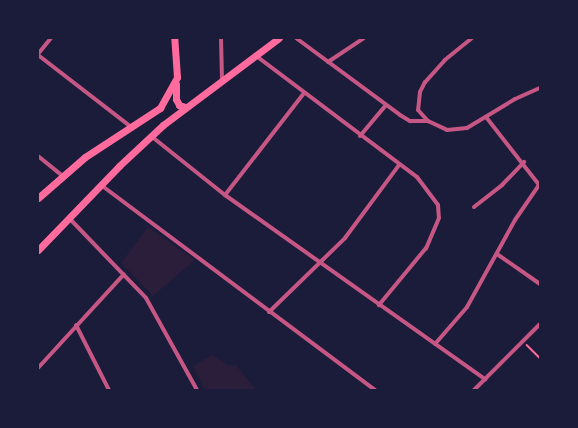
<!DOCTYPE html>
<html>
<head>
<meta charset="utf-8">
<style>
	body { margin:0 }
	#map { position:relative; width:578px; height:428px; overflow:hidden; background:#1b1b3a; font-family:Raleway,sans-serif }
	div>[style] { position:absolute }
	[style*='--x'] { left:calc(var(--x)*1px); top:calc(var(--y)*1px); width:calc(var(--w)*1px); rotate:calc(var(--a)*1deg) }
	.green>* { inset:0; background:#2a1e3b }
	.path>* { height:1.5px; margin:-0.75px; padding:0 0.75px; transform-origin:0.75px; border-radius:0.75px; background:#ff6b9d }
	.minor>* { height:4px; margin:-2px; padding:0 2px; transform-origin:2px; border-radius:2px; background:#c65784 }
	.primary>* { height:7px; margin:-3.5px; padding:0 3.5px; transform-origin:3.5px; border-radius:3.5px; background:#ff6b9d }
	span { translate:-50% -50%; white-space:nowrap; text-align:center; line-height:1.15; -webkit-text-stroke:3.5px #1b1b3a; paint-order:stroke }
	.frame { position:absolute; inset:0; border:39px solid #1b1b3a; pointer-events:none }
</style>
</head>
<body>
<div id="map">
	<div class="green">
		<i style="clip-path:polygon(148px 227px,195px 260px,153px 296px,121px 263px)"></i>
		<i style="clip-path:polygon(212px 355px,228px 365px,236px 365px,256px 390px,205px 390px,193px 366px)"></i>
	</div>
	<div class="path">
		<i style="--x:527;--y:345;--w:18;--a:45"></i>
	</div>
	<div class="minor">
		<i style="--x:221;--y:38;--w:42;--a:88.6"></i>
		<i style="--x:296;--y:38;--w:129;--a:36.5"></i>
		<i style="--x:400;--y:115;--w:12;--a:31"></i>
		<i style="--x:410;--y:121;--w:18;--a:0"></i>
		<i style="--x:472;--y:38;--w:35;--a:141"></i>
		<i style="--x:445;--y:60;--w:30;--a:132"></i>
		<i style="--x:425;--y:82;--w:11;--a:117"></i>
		<i style="--x:420;--y:92;--w:18;--a:96"></i>
		<i style="--x:418;--y:110;--w:15;--a:48"></i>
		<i style="--x:428;--y:121;--w:21;--a:25"></i>
		<i style="--x:447;--y:130;--w:20;--a:-6"></i>
		<i style="--x:467;--y:128;--w:56;--a:-31.1"></i>
		<i style="--x:515;--y:99;--w:27;--a:-24"></i>
		<i style="--x:38;--y:54;--w:21;--a:-51"></i>
		<i style="--x:38;--y:55;--w:118;--a:37.7"></i>
		<i style="--x:255;--y:55;--w:203;--a:37"></i>
		<i style="--x:417;--y:177;--w:35;--a:53"></i>
		<i style="--x:438;--y:205;--w:13;--a:86"></i>
		<i style="--x:439;--y:218;--w:33;--a:113"></i>
		<i style="--x:426;--y:248;--w:74;--a:129.5"></i>
		<i style="--x:328;--y:62;--w:43;--a:-33.7"></i>
		<i style="--x:486;--y:117;--w:88;--a:52"></i>
		<i style="--x:151;--y:136;--w:95;--a:38.6"></i>
		<i style="--x:225;--y:195;--w:319;--a:35.3"></i>
		<i style="--x:360;--y:136;--w:40;--a:-50"></i>
		<i style="--x:38;--y:156;--w:32;--a:39"></i>
		<i style="--x:101;--y:185;--w:342;--a:36.8"></i>
		<i style="--x:225;--y:195;--w:129;--a:-52.2"></i>
		<i style="--x:474;--y:207;--w:36;--a:-38"></i>
		<i style="--x:502;--y:185;--w:32;--a:-46"></i>
		<i style="--x:69;--y:218;--w:111;--a:46.1"></i>
		<i style="--x:146;--y:298;--w:105;--a:61"></i>
		<i style="--x:497;--y:254;--w:52;--a:34.9"></i>
		<i style="--x:269;--y:312;--w:106;--a:-44.2"></i>
		<i style="--x:345;--y:238;--w:91;--a:-53.5"></i>
		<i style="--x:76;--y:325;--w:73;--a:63.1"></i>
		<i style="--x:435;--y:344;--w:49;--a:-49.1"></i>
		<i style="--x:467;--y:307;--w:99;--a:-61.1"></i>
		<i style="--x:515;--y:220;--w:42;--a:-55.6"></i>
		<i style="--x:38;--y:368;--w:127;--a:-47.5"></i>
		<i style="--x:474;--y:390;--w:93;--a:-45"></i>
	</div>
	<div class="primary">
		<i style="--x:176;--y:84;--w:15;--a:90"></i>
		<i style="--x:176;--y:99;--w:7;--a:63"></i>
		<i style="--x:179;--y:105;--w:6;--a:18"></i>
		<i style="--x:38;--y:198;--w:62;--a:-41.1"></i>
		<i style="--x:85;--y:157;--w:90;--a:-33.2"></i>
		<i style="--x:160;--y:108;--w:35;--a:-61"></i>
		<i style="--x:177;--y:77;--w:39;--a:-94"></i>
		<i style="--x:38;--y:250;--w:117;--a:-46"></i>
		<i style="--x:119;--y:166;--w:60;--a:-43"></i>
		<i style="--x:163;--y:125;--w:145;--a:-36.9"></i>
	</div>
	<div class="frame"></div>
</div>
</body>
</html>
